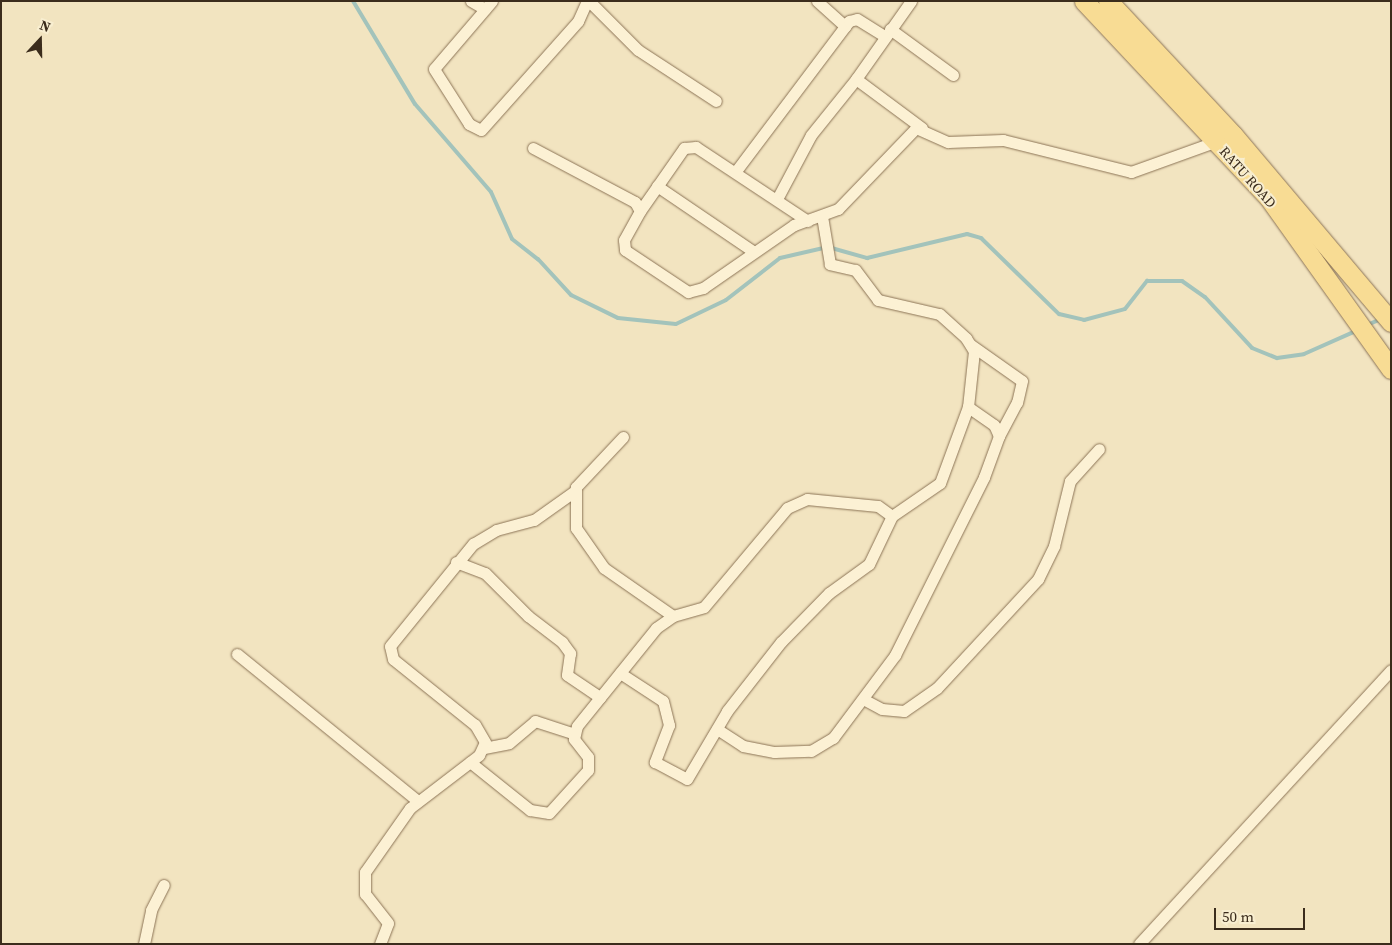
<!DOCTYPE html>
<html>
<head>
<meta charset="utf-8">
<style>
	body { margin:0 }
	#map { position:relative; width:1392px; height:945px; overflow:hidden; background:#f2e4c0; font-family:"Source Serif 4",serif }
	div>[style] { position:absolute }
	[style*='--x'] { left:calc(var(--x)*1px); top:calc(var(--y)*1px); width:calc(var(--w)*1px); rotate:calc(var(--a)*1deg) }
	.stream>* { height:4px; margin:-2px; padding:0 2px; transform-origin:2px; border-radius:2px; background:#a3c3bb }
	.roads { filter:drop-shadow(0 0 1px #8c7456) drop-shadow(0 0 1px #8c7456) }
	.street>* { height:11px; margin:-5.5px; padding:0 5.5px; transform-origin:5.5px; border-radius:5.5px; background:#fcf1d4 }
	.primary>* { height:19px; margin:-9.5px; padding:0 9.5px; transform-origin:9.5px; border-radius:9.5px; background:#f8dc94 }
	span { translate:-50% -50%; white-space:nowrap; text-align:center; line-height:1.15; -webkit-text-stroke:4px #f8eed0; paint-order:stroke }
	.street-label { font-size:14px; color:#3b2c1c }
	.frame { position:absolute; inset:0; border:2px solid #3b2c1c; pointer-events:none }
	.north { position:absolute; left:15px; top:15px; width:50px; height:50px; -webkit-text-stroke:4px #f8eed0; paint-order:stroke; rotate:21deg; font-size:14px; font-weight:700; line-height:20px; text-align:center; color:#3b2c1c }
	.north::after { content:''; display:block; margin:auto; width:18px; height:22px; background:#3b2c1c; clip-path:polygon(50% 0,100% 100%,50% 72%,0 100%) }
	.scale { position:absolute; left:1214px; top:908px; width:91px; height:22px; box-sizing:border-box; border:2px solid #3b2c1c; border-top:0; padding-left:6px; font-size:15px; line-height:18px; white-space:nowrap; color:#3b2c1c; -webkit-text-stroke:4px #f8eed0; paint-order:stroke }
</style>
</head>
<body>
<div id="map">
	<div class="stream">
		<i style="--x:353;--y:1;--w:120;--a:59"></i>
		<i style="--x:415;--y:104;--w:116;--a:49.2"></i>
		<i style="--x:491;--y:192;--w:51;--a:65.9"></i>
		<i style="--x:512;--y:239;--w:33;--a:38"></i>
		<i style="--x:538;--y:259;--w:49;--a:47.5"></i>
		<i style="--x:571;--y:295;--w:52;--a:26.1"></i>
		<i style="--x:618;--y:318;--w:58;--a:5.9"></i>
		<i style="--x:676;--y:324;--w:55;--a:-25.6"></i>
		<i style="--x:726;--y:300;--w:68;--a:-37.9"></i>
		<i style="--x:780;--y:258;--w:49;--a:-12.9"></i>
		<i style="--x:828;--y:247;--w:41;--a:15.8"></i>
		<i style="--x:867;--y:258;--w:103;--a:-13.5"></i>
		<i style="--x:967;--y:234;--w:15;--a:16"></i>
		<i style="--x:981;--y:238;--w:109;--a:44.3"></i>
		<i style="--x:1059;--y:314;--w:26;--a:13"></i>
		<i style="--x:1084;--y:320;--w:42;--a:-15"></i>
		<i style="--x:1125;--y:309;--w:36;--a:-52"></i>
		<i style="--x:1147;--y:281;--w:35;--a:0"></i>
		<i style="--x:1182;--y:281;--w:28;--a:35"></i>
		<i style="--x:1205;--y:297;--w:69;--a:47.3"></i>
		<i style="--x:1252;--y:348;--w:27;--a:22"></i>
		<i style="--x:1277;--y:358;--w:27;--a:-8"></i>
		<i style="--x:1304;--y:354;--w:57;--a:-23.9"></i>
		<i style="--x:1367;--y:325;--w:15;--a:-23"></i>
	</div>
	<div class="roads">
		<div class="street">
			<i style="--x:471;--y:1;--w:16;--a:30"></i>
			<i style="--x:492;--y:1;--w:89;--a:130.5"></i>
			<i style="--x:434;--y:69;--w:65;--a:57.5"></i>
			<i style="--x:469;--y:124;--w:13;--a:27"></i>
			<i style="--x:481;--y:130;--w:146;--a:-48.3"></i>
			<i style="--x:578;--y:21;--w:22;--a:-66"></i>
			<i style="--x:589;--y:1;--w:69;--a:45"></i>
			<i style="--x:638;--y:50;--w:93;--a:33.2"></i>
			<i style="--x:817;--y:1;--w:38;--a:42"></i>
			<i style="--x:911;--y:1;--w:95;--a:125.2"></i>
			<i style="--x:856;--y:79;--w:82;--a:36.6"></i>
			<i style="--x:890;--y:29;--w:78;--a:36.1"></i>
			<i style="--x:533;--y:148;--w:115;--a:27.9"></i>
			<i style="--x:635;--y:202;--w:10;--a:61"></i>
			<i style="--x:640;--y:211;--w:33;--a:119"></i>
			<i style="--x:624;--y:240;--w:10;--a:84"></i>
			<i style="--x:625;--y:250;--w:76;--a:33.7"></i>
			<i style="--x:688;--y:292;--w:16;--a:-15"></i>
			<i style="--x:703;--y:288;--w:111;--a:-34.7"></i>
			<i style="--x:794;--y:225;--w:47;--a:-20"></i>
			<i style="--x:838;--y:209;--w:112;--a:-46.1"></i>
			<i style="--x:916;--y:128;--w:35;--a:24"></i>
			<i style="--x:948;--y:142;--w:55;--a:-2.1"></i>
			<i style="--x:1003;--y:140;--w:132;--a:14"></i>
			<i style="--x:1131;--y:172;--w:95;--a:-19.8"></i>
			<i style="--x:736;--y:171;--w:188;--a:-53"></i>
			<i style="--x:849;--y:21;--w:8;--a:-14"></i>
			<i style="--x:857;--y:19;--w:32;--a:32"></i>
			<i style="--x:657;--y:186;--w:117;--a:34.2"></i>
			<i style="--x:777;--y:199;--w:72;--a:-62"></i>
			<i style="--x:811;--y:135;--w:72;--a:-51.2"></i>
			<i style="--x:640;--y:211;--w:77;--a:-55.1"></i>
			<i style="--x:684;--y:148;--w:12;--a:-5"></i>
			<i style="--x:696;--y:147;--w:134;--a:33.5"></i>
			<i style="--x:971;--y:345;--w:62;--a:35.2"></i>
			<i style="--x:1022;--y:381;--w:22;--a:103"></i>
			<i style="--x:1017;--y:402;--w:38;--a:118"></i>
			<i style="--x:623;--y:437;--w:69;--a:133.2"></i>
			<i style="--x:576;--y:487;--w:41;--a:90"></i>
			<i style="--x:576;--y:528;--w:49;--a:55"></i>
			<i style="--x:604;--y:568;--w:84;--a:34.8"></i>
			<i style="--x:456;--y:562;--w:31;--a:21"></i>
			<i style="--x:485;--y:573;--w:61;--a:45"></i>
			<i style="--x:528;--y:616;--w:43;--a:37.4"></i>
			<i style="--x:562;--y:642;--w:14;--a:54"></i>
			<i style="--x:570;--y:653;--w:22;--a:98"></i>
			<i style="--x:567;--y:675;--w:40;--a:34"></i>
			<i style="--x:237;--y:654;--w:233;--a:39.1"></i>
			<i style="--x:620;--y:673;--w:51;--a:33.1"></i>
			<i style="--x:663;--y:701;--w:25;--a:76"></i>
			<i style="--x:669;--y:725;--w:40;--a:111"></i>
			<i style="--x:655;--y:762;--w:36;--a:28"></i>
			<i style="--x:687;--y:779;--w:79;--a:-59.5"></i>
			<i style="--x:727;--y:711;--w:88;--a:-52"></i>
			<i style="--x:781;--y:642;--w:69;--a:-45.6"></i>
			<i style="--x:829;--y:593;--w:49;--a:-35.9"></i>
			<i style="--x:869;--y:564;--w:53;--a:-64.4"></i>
			<i style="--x:892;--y:516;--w:58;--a:-34.5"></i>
			<i style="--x:940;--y:483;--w:81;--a:-69.8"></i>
			<i style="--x:863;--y:699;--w:21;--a:28"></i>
			<i style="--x:882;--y:709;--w:22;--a:5"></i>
			<i style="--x:904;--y:711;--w:40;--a:-34.9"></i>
			<i style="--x:937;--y:688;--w:149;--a:-47.2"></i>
			<i style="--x:1038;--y:579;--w:37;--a:-64"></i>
			<i style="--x:1054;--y:546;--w:67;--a:-76.2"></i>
			<i style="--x:1070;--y:481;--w:43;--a:-47.8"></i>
			<i style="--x:717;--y:729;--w:31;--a:33"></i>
			<i style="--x:743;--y:746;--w:32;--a:11"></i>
			<i style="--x:774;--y:752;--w:37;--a:-2"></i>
			<i style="--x:811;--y:751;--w:26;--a:-31"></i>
			<i style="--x:833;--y:738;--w:104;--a:-53.2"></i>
			<i style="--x:895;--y:655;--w:199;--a:-63.4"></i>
			<i style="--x:984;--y:477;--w:44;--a:-69.9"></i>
			<i style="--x:999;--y:436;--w:12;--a:-114"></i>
			<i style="--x:994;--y:425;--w:32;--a:-145"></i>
			<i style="--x:968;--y:407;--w:56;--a:-83.9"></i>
			<i style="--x:974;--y:351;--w:15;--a:-122"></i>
			<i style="--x:966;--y:338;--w:36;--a:-138"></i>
			<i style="--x:939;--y:314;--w:63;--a:-167.1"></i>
			<i style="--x:878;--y:300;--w:38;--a:-127"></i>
			<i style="--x:855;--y:270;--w:26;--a:-167"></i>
			<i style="--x:830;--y:264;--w:49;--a:-99.5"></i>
			<i style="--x:484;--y:748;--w:25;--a:-11"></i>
			<i style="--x:509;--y:743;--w:34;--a:-40"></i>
			<i style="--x:535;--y:721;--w:40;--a:18"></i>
			<i style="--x:470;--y:762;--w:77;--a:38.7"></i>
			<i style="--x:530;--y:810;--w:19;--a:9"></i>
			<i style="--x:549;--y:813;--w:58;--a:-47.8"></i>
			<i style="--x:588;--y:770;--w:13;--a:-90"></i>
			<i style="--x:588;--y:757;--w:23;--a:-128"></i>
			<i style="--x:574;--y:739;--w:13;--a:-77"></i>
			<i style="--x:577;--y:726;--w:126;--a:-51.1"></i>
			<i style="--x:656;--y:628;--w:21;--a:-35"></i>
			<i style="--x:673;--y:616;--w:32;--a:-16"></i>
			<i style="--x:704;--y:607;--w:129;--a:-50"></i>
			<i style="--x:787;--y:508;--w:22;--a:-24"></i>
			<i style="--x:807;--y:499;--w:71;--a:5.6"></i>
			<i style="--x:878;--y:506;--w:17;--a:36"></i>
			<i style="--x:144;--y:944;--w:35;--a:-78"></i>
			<i style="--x:151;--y:910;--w:28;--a:-63"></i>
			<i style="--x:380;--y:944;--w:22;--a:-69"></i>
			<i style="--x:388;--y:923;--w:37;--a:-128"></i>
			<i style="--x:365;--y:894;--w:22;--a:-90"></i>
			<i style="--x:365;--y:872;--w:78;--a:-54.9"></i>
			<i style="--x:410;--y:808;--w:87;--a:-37.5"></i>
			<i style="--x:479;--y:755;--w:14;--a:-65"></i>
			<i style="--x:485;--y:742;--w:20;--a:-120"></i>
			<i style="--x:475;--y:725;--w:105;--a:-141.2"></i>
			<i style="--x:393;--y:659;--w:13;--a:-103"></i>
			<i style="--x:390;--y:646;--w:132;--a:-50.9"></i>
			<i style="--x:473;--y:544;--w:27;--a:-31"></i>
			<i style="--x:496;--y:530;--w:39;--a:-15"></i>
			<i style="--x:534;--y:520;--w:50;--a:-35.3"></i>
			<i style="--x:1139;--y:944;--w:372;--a:-47.4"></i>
		</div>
		<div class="primary">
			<i style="--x:1084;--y:1;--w:270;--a:46.8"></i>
			<i style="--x:1269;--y:198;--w:210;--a:54.5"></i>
			<i style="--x:1108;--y:1;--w:183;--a:47"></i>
			<i style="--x:1233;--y:135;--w:245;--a:49.8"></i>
		</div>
	</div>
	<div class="street-label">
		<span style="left:1248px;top:177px;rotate:48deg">RATU ROAD</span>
	</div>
	<div class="frame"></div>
	<div class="north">N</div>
	<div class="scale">50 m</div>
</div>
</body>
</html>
